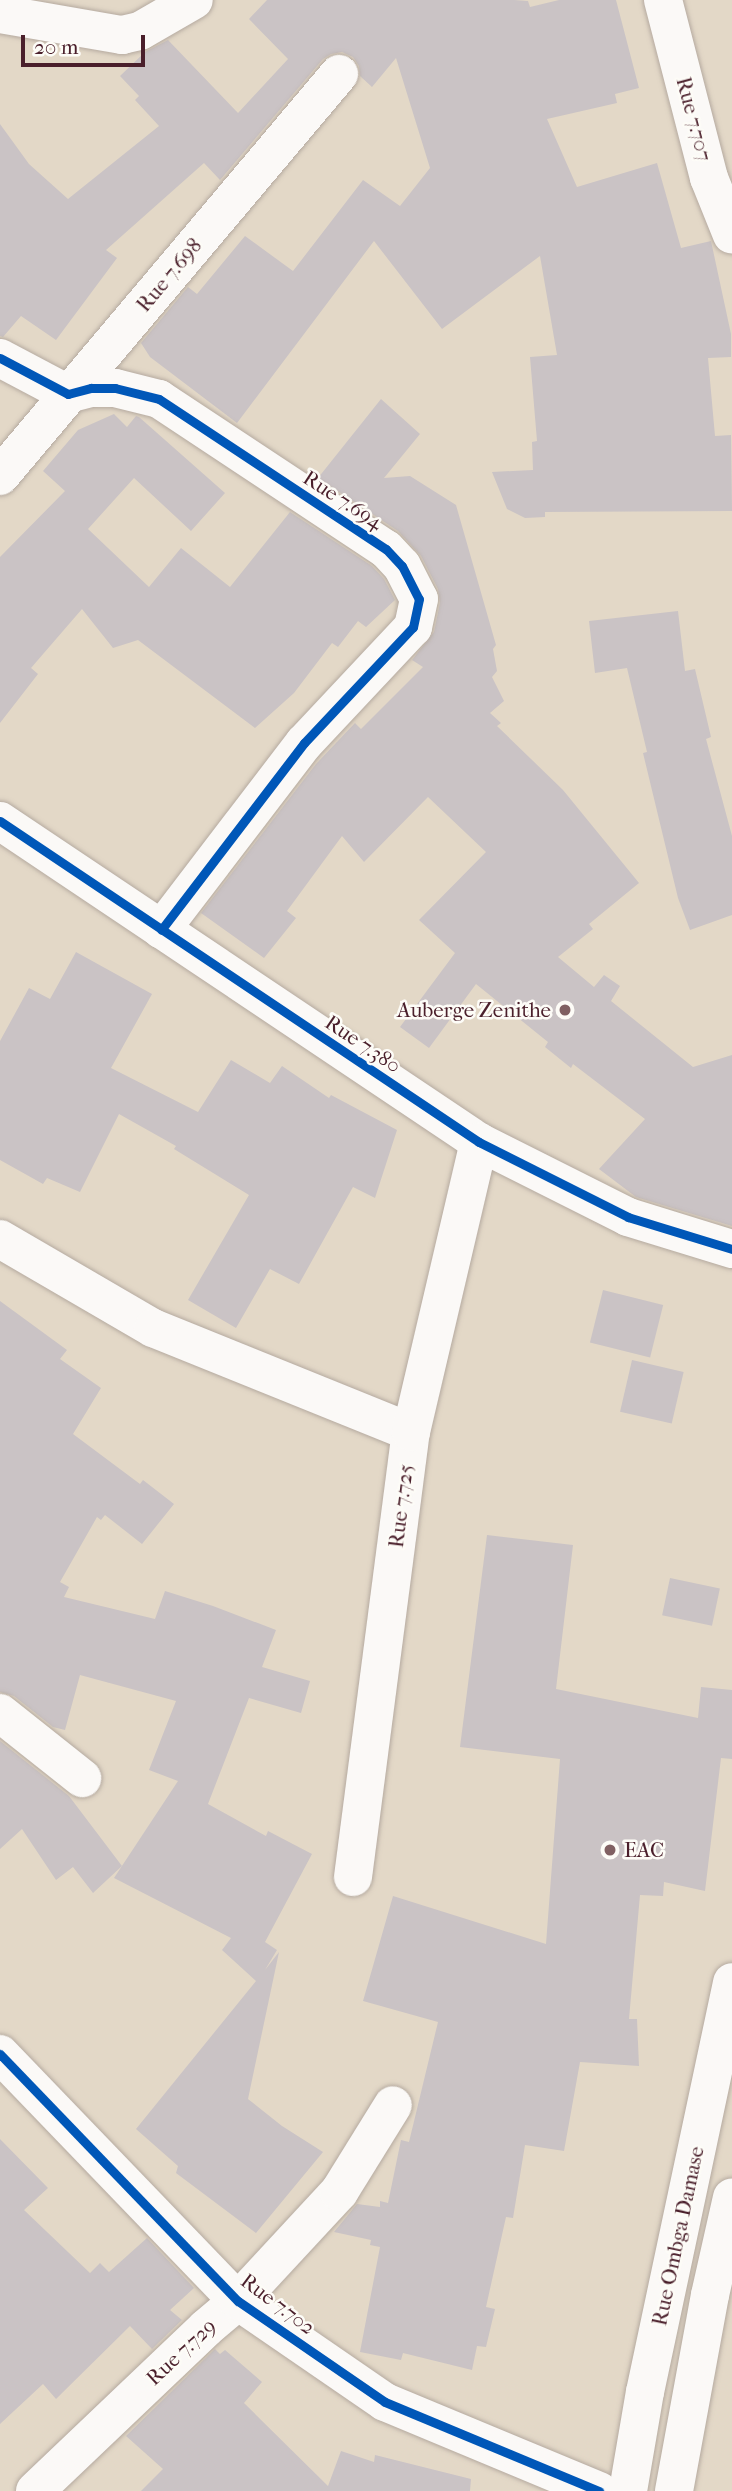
<!DOCTYPE html>
<html>
<head>
<meta charset="utf-8">
<style>
	body { margin:0 }
	#map { position:relative; width:732px; height:2491px; overflow:hidden; background:#e3d8c7; font-family:"IM FELL French Canon",serif }
	div>[style] { position:absolute }
	[style*='--x'] { left:calc(var(--x)*1px); top:calc(var(--y)*1px); width:calc(var(--w)*1px); rotate:calc(var(--a)*1deg) }
	.building>* { inset:0; background:#cac3c5; transform-origin:0 0 }
	.roads { filter:drop-shadow(0 0 2px #b5aaa0) drop-shadow(0 0 2px #b5aaa0) }
	.minor>* { height:38px; margin:-19px; padding:0 19px; transform-origin:19px; border-radius:19px; background:#fbf9f7 }
	.major>* { height:38px; margin:-19px; padding:0 19px; transform-origin:19px; border-radius:19px; background:#fbf9f7 }
	.cycleway>* { height:9px; margin:-4.5px; padding:0 4.5px; transform-origin:4.5px; border-radius:4.5px; background:#0057b8 }
	.dots>* { width:19px; height:19px; translate:-50% -50%; box-sizing:border-box; border:4px solid #fdfcf7; border-radius:50% }
	span { translate:-50% -50%; white-space:nowrap; text-align:center; line-height:1.15; -webkit-text-stroke:5px #fdfcf7; paint-order:stroke }
	.street-label { font-size:21px; color:#4a1f2b }
	.poi-label { font-size:21px; color:#4a1f2b }
	.right { translate:-100% -50%; text-align:right }
	.left { translate:0 -50%; text-align:left }
	.scale { position:absolute; left:21px; top:35px; width:124px; height:32px; box-sizing:border-box; border:4px solid #4a1f2b; border-top:0; padding-left:9px; font-size:21px; line-height:24px; white-space:nowrap; color:#4a1f2b; -webkit-text-stroke:5px #fdfcf7; paint-order:stroke }
</style>
</head>
<body>
<div id="map">
	<div class="building">
		<i style="clip-path:polygon(267px 0,514px 0,528px 1px,530px 7px,559px 0,616px 0,639px 88px,615px 94px,617px 103px,547px 119px,577px 187px,657px 163px,681px 248px,711px 241px,731px 334px,731px 357px,708px 358px,715px 436px,731px 435px,732px 511px,545px 512px,545px 517px,525px 518px,507px 509px,492px 472px,533px 470px,532px 442px,537px 441px,530px 357px,557px 355px,540px 256px,442px 329px,374px 241px,237px 423px,150px 357px,141px 343px,188px 287px,197px 294px,245px 236px,293px 271px,363px 180px,400px 206px,430px 168px,396px 58px,372px 87px,360px 76px,359px 66px,353px 57px,342px 52px,331px 54px,323px 59px,220px 180px,204px 163px,106px 250px,117px 258px,56px 340px,21px 316px,3px 337px,0 336px,0 124px,29px 164px,68px 199px,159px 126px,135px 100px,139px 96px,120px 76px,145px 52px,168px 40px,238px 113px,288px 59px,249px 19px)"></i>
		<i style="clip-path:polygon(381px 399px,420px 434px,384px 478px,410px 476px,456px 505px,496px 645px,493px 649px,497px 671px,492px 677px,504px 701px,490px 713px,501px 723px,497px 726px,563px 790px,639px 883px,589px 924px,593px 929px,558px 957px,594px 987px,604px 975px,620px 986px,611px 1001px,693px 1067px,732px 1055px,732px 1226px,636px 1197px,599px 1169px,645px 1119px,573px 1064px,571px 1068px,545px 1047px,548px 1042px,476px 984px,429px 1048px,400px 1027px,455px 953px,419px 920px,486px 852px,428px 797px,364px 862px,342px 836px,287px 911px,296px 918px,264px 958px,201px 913px,316px 764px,355px 723px,361px 729px,423px 667px,412px 660px,434px 632px,440px 603px,438px 589px,421px 556px,398px 531px,318px 478px)"></i>
		<i style="clip-path:polygon(114px 414px,127px 427px,136px 416px,139px 417px,225px 493px,191px 531px,134px 478px,88px 529px,149px 587px,181px 548px,230px 587px,290px 512px,372px 566px,384px 579px,395px 600px,366px 627px,358px 621px,338px 647px,332px 643px,294px 693px,255px 728px,138px 640px,113px 648px,82px 609px,31px 668px,38px 674px,0 723px,0 557px,65px 491px,43px 471px,78px 430px)"></i>
		<i style="clip-path:polygon(678px 611px,685px 671px,695px 669px,711px 737px,706px 739px,732px 836px,732px 915px,690px 930px,678px 898px,643px 753px,647px 752px,627px 668px,595px 673px,589px 621px)"></i>
		<i style="clip-path:polygon(76px 952px,152px 994px,111px 1068px,198px 1112px,231px 1060px,270px 1083px,282px 1066px,329px 1098px,331px 1095px,397px 1130px,375px 1198px,353px 1187px,299px 1284px,270px 1269px,236px 1328px,188px 1300px,249px 1195px,174px 1149px,176px 1146px,119px 1114px,80px 1192px,47px 1178px,43px 1184px,0 1160px,0 1041px,29px 988px,50px 999px)"></i>
		<i style="left:603px;top:1290px;width:62px;height:54px;rotate:14deg"></i>
		<i style="clip-path:polygon(0 1301px,67px 1350px,60px 1359px,101px 1388px,73px 1434px,140px 1484px,143px 1480px,174px 1504px,142px 1544px,105px 1515px,101px 1520px,97px 1517px,60px 1582px,69px 1587px,64px 1597px,155px 1619px,165px 1591px,213px 1606px,276px 1630px,262px 1667px,310px 1681px,301px 1713px,249px 1698px,208px 1804px,266px 1836px,268px 1831px,312px 1854px,265px 1942px,277px 1950px,265px 1970px,279px 1952px,248px 2099px,282px 2126px,323px 2152px,256px 2233px,176px 2173px,178px 2166px,136px 2129px,256px 1981px,222px 1950px,231px 1938px,114px 1878px,178px 1781px,149px 1770px,176px 1701px,80px 1675px,65px 1730px,53px 1727px,14px 1696px,0 1692px)"></i>
		<i style="left:632px;top:1360px;width:53px;height:53px;rotate:13deg"></i>
		<i style="clip-path:polygon(487px 1535px,573px 1545px,556px 1689px,698px 1718px,701px 1687px,732px 1690px,732px 1759px,721px 1758px,705px 1891px,664px 1882px,663px 1896px,640px 1895px,629px 2019px,637px 2019px,639px 2066px,580px 2062px,564px 2151px,525px 2145px,513px 2218px,506px 2217px,486px 2307px,495px 2309px,486px 2347px,477px 2346px,472px 2370px,403px 2353px,401px 2360px,360px 2352px,380px 2247px,370px 2245px,371px 2240px,334px 2232px,357px 2204px,380px 2207px,380px 2201px,388px 2203px,401px 2140px,409px 2142px,438px 2022px,363px 2001px,393px 1896px,546px 1944px,560px 1759px,460px 1747px)"></i>
		<i style="left:670px;top:1578px;width:51px;height:38px;rotate:12deg"></i>
		<i style="clip-path:polygon(0 1741px,69px 1796px,122px 1866px,93px 1893px,73px 1867px,56px 1880px,22px 1829px,0 1849px)"></i>
		<i style="clip-path:polygon(0 2139px,48px 2188px,24px 2210px,90px 2273px,100px 2263px,109px 2272px,147px 2238px,194px 2288px,170px 2310px,182px 2320px,152px 2349px,130px 2326px,56px 2399px,43px 2384px,0 2424px)"></i>
		<i style="clip-path:polygon(215px 2349px,220px 2354px,225px 2350px,262px 2382px,244px 2403px,328px 2486px,341px 2451px,374px 2462px,375px 2455px,471px 2479px,470px 2491px,141px 2491px,163px 2469px,126px 2436px)"></i>
	</div>
	<div class="roads">
		<div class="minor">
			<i style="--x:663;--y:0;--w:184;--a:75.5"></i>
			<i style="--x:709;--y:178;--w:61;--a:68"></i>
			<i style="--x:0;--y:14;--w:124;--a:9.8"></i>
			<i style="--x:122;--y:35;--w:18;--a:-13"></i>
			<i style="--x:140;--y:31;--w:62;--a:-29.9"></i>
			<i style="--x:0;--y:358;--w:77;--a:27.9"></i>
			<i style="--x:68;--y:394;--w:24;--a:-15"></i>
			<i style="--x:91;--y:388;--w:24;--a:0"></i>
			<i style="--x:115;--y:388;--w:45;--a:14"></i>
			<i style="--x:159;--y:399;--w:272;--a:33.5"></i>
			<i style="--x:386;--y:549;--w:23;--a:47"></i>
			<i style="--x:402;--y:566;--w:37;--a:63"></i>
			<i style="--x:419;--y:599;--w:29;--a:102"></i>
			<i style="--x:413;--y:627;--w:159;--a:133.2"></i>
			<i style="--x:304;--y:743;--w:235;--a:127.4"></i>
			<i style="--x:0;--y:476;--w:526;--a:-49.86"></i>
			<i style="--x:0;--y:821;--w:577;--a:33.83"></i>
			<i style="--x:479;--y:1142;--w:167;--a:26.7"></i>
			<i style="--x:628;--y:1217;--w:109;--a:17.1"></i>
			<i style="--x:0;--y:1239;--w:177;--a:30.2"></i>
			<i style="--x:153;--y:1328;--w:278;--a:22"></i>
			<i style="--x:0;--y:1713;--w:105;--a:38.4"></i>
			<i style="--x:353;--y:1877;--w:449;--a:-82.6"></i>
			<i style="--x:411;--y:1432;--w:298;--a:-76.8"></i>
			<i style="--x:0;--y:2054;--w:343;--a:46.1"></i>
			<i style="--x:238;--y:2301;--w:178;--a:34.5"></i>
			<i style="--x:385;--y:2402;--w:232;--a:22.6"></i>
			<i style="--x:35;--y:2491;--w:236;--a:-43.6"></i>
			<i style="--x:206;--y:2328;--w:42;--a:-40.2"></i>
			<i style="--x:238;--y:2301;--w:149;--a:-47.2"></i>
			<i style="--x:339;--y:2192;--w:102;--a:-58.2"></i>
		</div>
		<div class="major">
			<i style="--x:628;--y:2491;--w:100;--a:-80.3"></i>
			<i style="--x:645;--y:2392;--w:419;--a:-78"></i>
			<i style="--x:674;--y:2491;--w:199;--a:-79.6"></i>
			<i style="--x:710;--y:2295;--w:100;--a:-77.3"></i>
		</div>
	</div>
	<div class="cycleway">
		<i style="--x:0;--y:358;--w:77;--a:27.9"></i>
		<i style="--x:68;--y:394;--w:24;--a:-15"></i>
		<i style="--x:91;--y:388;--w:24;--a:0"></i>
		<i style="--x:115;--y:388;--w:45;--a:14"></i>
		<i style="--x:159;--y:399;--w:272;--a:33.5"></i>
		<i style="--x:386;--y:549;--w:23;--a:47"></i>
		<i style="--x:402;--y:566;--w:37;--a:63"></i>
		<i style="--x:419;--y:599;--w:29;--a:102"></i>
		<i style="--x:413;--y:627;--w:159;--a:133.2"></i>
		<i style="--x:304;--y:743;--w:235;--a:127.4"></i>
		<i style="--x:0;--y:821;--w:577;--a:33.83"></i>
		<i style="--x:479;--y:1142;--w:167;--a:26.7"></i>
		<i style="--x:628;--y:1217;--w:109;--a:17.1"></i>
		<i style="--x:0;--y:2054;--w:343;--a:46.1"></i>
		<i style="--x:238;--y:2301;--w:178;--a:34.5"></i>
		<i style="--x:385;--y:2402;--w:232;--a:22.6"></i>
	</div>
	<div class="dots">
		<i style="left:565px;top:1010px;background:#806062"></i>
		<i style="left:610px;top:1850px;background:#806062"></i>
	</div>
	<div class="street-label">
		<span style="left:694px;top:119px;rotate:75deg">Rue 7.707</span>
		<span style="left:169px;top:275px;rotate:-50deg">Rue 7.698</span>
		<span style="left:343px;top:500px;rotate:33deg">Rue 7.694</span>
		<span style="left:363px;top:1044px;rotate:34deg">Rue 7.380</span>
		<span style="left:401px;top:1506px;rotate:-83deg">Rue 7.725</span>
		<span style="left:678px;top:2236px;rotate:-78deg">Rue Ombga Damase</span>
		<span style="left:278px;top:2304px;rotate:37deg">Rue 7.702</span>
		<span style="left:181px;top:2352px;rotate:-43deg">Rue 7.729</span>
	</div>
	<div class="poi-label">
		<span class="right" style="left:551px;top:1010px">Auberge Zenithe</span>
		<span class="left" style="left:624px;top:1850px">EAC</span>
	</div>
	<div class="scale">20 m</div>
</div>
</body>
</html>
